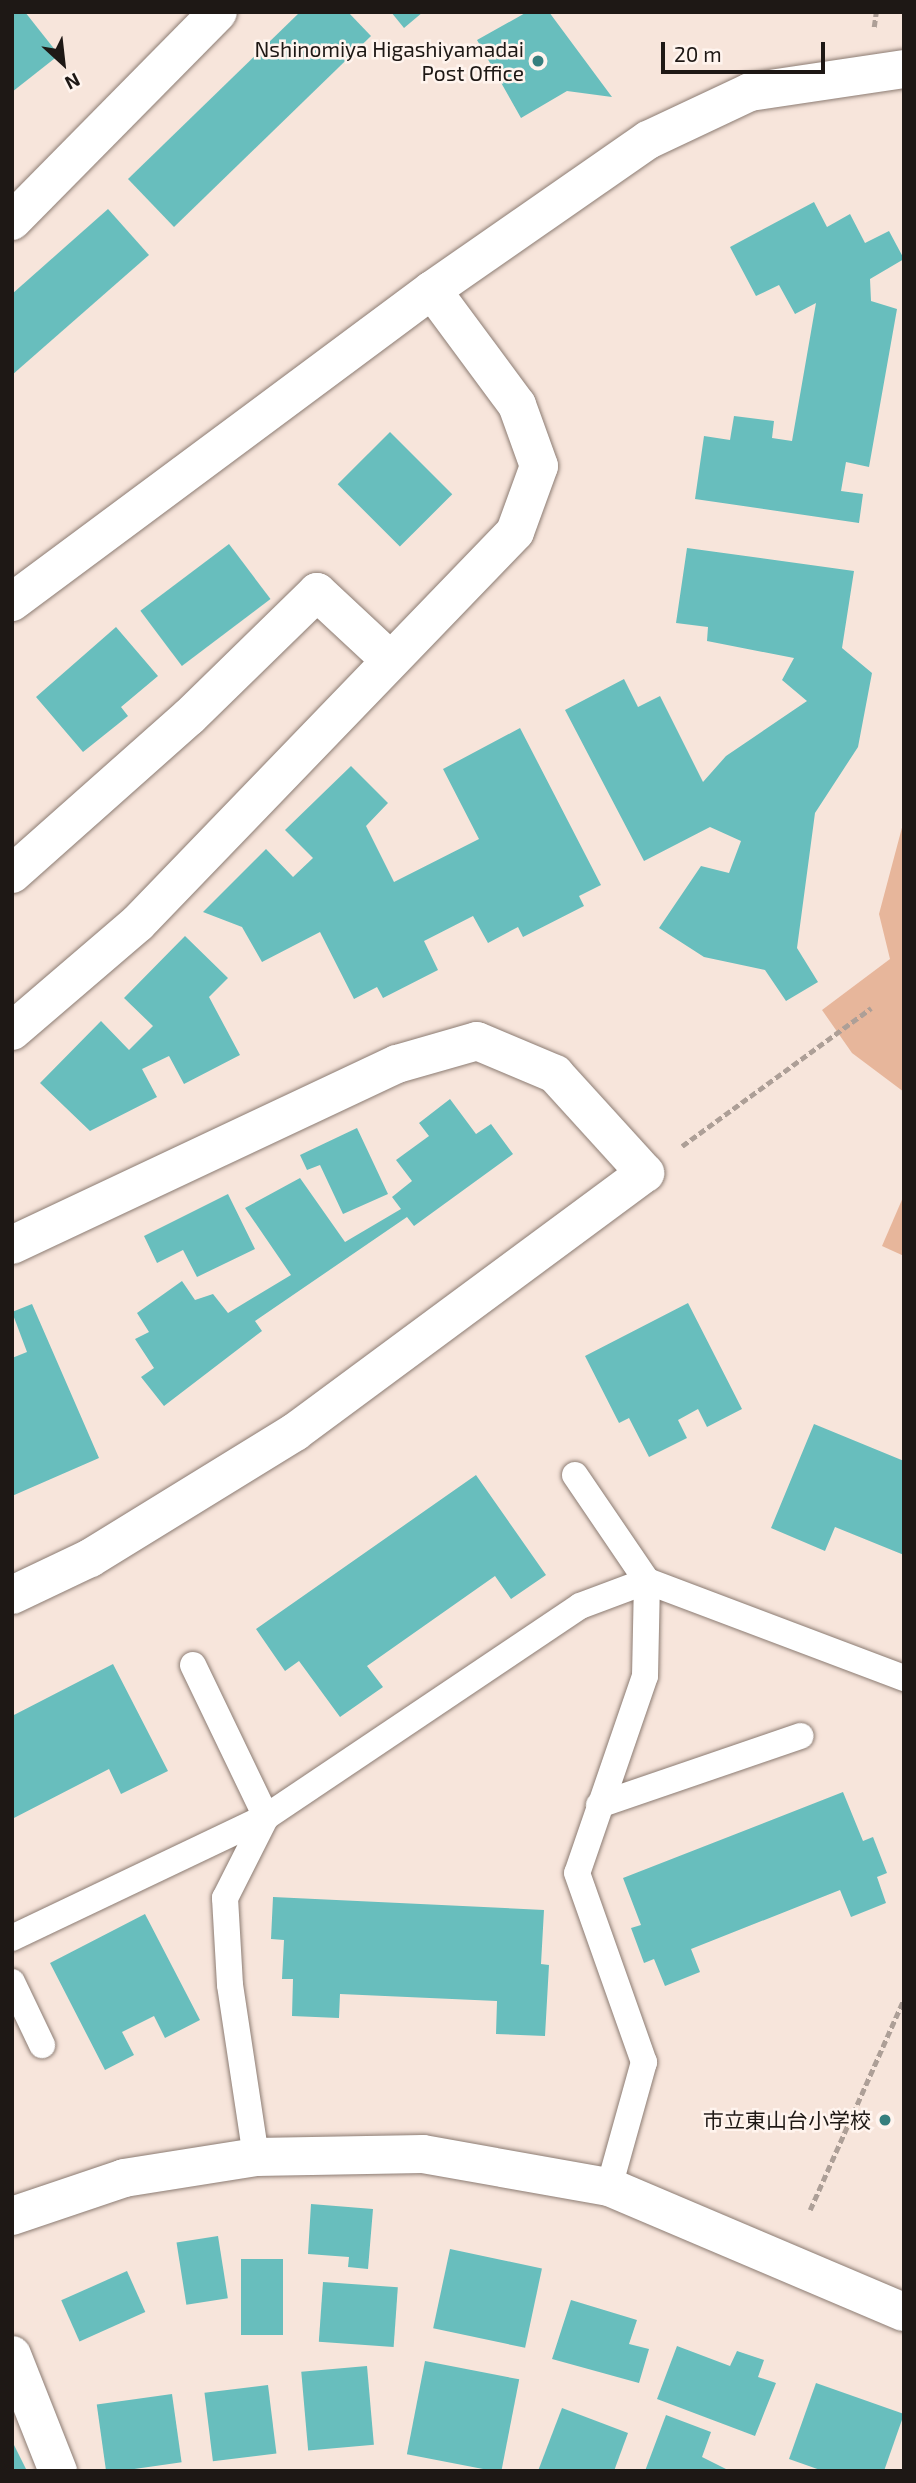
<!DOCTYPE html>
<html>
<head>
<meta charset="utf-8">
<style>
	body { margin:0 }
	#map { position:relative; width:916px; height:2483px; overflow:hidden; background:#f7e5db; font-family:"Exo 2","Noto Sans JP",sans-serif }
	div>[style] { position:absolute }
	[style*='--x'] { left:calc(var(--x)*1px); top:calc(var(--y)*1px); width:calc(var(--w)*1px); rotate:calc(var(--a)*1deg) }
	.green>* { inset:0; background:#e7b69b }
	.building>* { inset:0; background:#68bebd; transform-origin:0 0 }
	.path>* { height:4.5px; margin-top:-2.25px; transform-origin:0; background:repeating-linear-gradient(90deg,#ad9f97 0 7px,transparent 0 10.5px) }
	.roads { filter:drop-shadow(0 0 2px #8c7c73) drop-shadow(0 0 2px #8c7c73) }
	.lane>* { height:26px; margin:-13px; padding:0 13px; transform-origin:13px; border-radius:13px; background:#fff }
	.street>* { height:38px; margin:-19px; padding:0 19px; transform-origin:19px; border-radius:19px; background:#fff }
	.secondary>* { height:38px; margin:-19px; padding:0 19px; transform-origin:19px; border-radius:19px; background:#fff }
	.dots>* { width:19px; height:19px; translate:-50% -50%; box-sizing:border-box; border:4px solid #fff4ee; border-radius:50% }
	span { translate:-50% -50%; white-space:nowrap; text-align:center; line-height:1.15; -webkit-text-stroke:5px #fff4ee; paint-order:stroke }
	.poi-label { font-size:21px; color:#1e1815 }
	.right { translate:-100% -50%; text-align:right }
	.frame { position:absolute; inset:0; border:14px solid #1e1815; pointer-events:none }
	.north { position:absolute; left:28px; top:28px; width:70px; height:70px; -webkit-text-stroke:5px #fff4ee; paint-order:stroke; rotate:153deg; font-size:19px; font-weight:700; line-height:28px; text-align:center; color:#1e1815 }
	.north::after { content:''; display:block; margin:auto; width:24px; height:32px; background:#1e1815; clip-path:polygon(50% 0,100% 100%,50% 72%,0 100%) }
	.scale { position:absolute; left:661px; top:42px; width:164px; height:32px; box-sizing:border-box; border:4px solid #1e1815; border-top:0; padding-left:9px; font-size:21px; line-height:24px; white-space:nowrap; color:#1e1815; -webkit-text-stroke:5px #fff4ee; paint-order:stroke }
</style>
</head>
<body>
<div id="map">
	<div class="green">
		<i style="clip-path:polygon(904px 820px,904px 1092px,852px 1053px,822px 1010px,890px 959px,879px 914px)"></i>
		<i style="clip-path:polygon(904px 1195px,904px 1256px,882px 1246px)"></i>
	</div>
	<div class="building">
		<i style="clip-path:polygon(12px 12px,25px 12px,59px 55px,12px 92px)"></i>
		<i style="clip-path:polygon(300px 12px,348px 12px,371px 36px,174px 227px,128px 179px)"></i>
		<i style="clip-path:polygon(391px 12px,423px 12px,404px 28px)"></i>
		<i style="clip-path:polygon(527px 12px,549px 12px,612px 97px,567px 91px,521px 118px,477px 40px)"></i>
		<i style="clip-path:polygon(814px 202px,827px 227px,850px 214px,865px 243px,889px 231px,904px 259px,870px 279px,871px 301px,897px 309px,869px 467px,846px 462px,841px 491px,863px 494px,859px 523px,695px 499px,704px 436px,730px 440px,734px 416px,774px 421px,772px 438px,792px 441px,816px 303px,795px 314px,779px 285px,756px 296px,730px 247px)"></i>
		<i style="clip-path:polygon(108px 209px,149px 255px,12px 375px,12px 294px)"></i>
		<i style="left:390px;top:432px;width:88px;height:74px;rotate:45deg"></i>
		<i style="left:229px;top:544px;width:69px;height:111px;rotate:53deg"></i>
		<i style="clip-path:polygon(687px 548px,854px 571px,842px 648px,872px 673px,858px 747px,815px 813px,797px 948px,818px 982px,786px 1001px,765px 970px,704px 957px,659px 928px,701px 866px,729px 873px,741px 841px,710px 827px,644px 861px,565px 710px,624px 679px,638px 707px,660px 696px,703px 782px,726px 756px,807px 701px,782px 680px,794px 658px,707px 641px,708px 627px,676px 623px)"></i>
		<i style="clip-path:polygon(116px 627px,158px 676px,121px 707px,128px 716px,83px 752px,36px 697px)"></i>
		<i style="clip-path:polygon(520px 728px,601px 885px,579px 896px,584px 906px,523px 937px,518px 927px,488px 943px,473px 916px,424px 941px,438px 970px,383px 998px,377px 987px,354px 999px,320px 932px,262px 962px,242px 927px,203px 912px,266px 849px,293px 877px,313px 858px,285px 830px,351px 766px,388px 803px,366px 826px,394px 882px,479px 839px,443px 769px)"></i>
		<i style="clip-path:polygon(185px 936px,228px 978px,209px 997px,240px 1055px,184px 1084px,169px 1056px,142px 1069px,157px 1097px,90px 1131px,40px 1083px,101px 1021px,129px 1050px,153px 1026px,124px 998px)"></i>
		<i style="clip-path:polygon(450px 1099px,476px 1134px,491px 1124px,513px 1154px,414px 1226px,407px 1217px,255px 1321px,262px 1331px,164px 1406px,141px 1377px,154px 1368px,135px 1339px,149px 1332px,137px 1313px,182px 1281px,195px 1300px,213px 1294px,228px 1313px,291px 1275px,245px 1208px,300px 1178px,345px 1242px,401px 1209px,392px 1197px,412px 1181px,396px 1160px,429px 1136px,419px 1123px)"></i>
		<i style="clip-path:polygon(357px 1128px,388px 1194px,343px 1214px,320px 1165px,307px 1170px,300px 1155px)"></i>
		<i style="clip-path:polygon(228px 1194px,255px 1249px,197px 1277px,183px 1250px,157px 1263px,144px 1236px)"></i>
		<i style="clip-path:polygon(688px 1303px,742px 1409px,707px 1427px,698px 1409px,678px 1420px,687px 1438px,649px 1457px,629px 1418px,619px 1423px,585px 1356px)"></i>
		<i style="clip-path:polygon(32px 1304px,99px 1458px,12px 1496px,12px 1358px,27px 1352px,12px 1312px)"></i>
		<i style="clip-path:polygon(814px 1424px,904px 1461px,904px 1555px,835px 1527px,825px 1551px,771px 1528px)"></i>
		<i style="clip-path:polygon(476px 1475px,546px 1575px,511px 1599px,495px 1576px,367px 1666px,383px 1687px,340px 1717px,299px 1661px,285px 1671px,256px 1629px)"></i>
		<i style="clip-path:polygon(113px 1664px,168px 1771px,121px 1794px,109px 1769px,12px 1819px,12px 1716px)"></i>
		<i style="clip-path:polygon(843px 1792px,863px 1841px,873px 1837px,887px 1873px,877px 1877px,886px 1903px,851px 1917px,840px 1890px,691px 1949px,700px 1972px,665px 1986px,654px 1959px,644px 1963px,631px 1928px,641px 1925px,623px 1878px)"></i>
		<i style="clip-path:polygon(273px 1897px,544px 1910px,541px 1964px,549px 1965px,545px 2036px,496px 2034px,497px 2001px,340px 1994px,339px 2018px,292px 2016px,293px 1979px,282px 1979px,284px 1940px,271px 1939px)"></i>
		<i style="clip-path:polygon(145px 1914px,200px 2020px,165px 2038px,154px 2016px,122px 2032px,134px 2055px,105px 2070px,50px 1963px)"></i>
		<i style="clip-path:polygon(311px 2204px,373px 2209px,368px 2269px,348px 2267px,349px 2257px,308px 2254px)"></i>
		<i style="left:218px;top:2236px;width:63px;height:42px;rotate:81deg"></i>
		<i style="left:450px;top:2249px;width:94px;height:81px;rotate:12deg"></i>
		<i style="left:241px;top:2259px;width:42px;height:76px"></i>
		<i style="left:127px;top:2271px;width:45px;height:72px;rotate:66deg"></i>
		<i style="left:323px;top:2282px;width:75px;height:60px;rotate:4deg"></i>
		<i style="clip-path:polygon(571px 2300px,637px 2320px,629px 2344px,649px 2349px,639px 2383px,552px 2359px)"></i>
		<i style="clip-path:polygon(677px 2346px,730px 2366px,737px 2351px,764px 2360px,758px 2377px,776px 2383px,755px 2436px,657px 2399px)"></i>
		<i style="left:425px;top:2361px;width:96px;height:95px;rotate:11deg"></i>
		<i style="left:367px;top:2366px;width:79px;height:66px;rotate:85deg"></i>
		<i style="clip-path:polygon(816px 2383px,904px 2414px,884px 2471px,823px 2471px,789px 2459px)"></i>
		<i style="left:268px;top:2385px;width:69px;height:64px;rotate:83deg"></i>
		<i style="left:172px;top:2394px;width:69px;height:76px;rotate:82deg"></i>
		<i style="clip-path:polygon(562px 2408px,628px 2433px,614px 2471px,538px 2471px)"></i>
		<i style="clip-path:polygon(666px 2415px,711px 2432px,702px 2457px,730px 2471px,645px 2471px)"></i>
		<i style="clip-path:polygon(12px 2441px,27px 2471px,12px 2471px)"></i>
	</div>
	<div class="path">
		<i style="--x:874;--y:27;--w:15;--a:-82"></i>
		<i style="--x:682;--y:1146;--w:234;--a:-36.1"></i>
		<i style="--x:810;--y:2210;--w:231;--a:-66"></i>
	</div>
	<div class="roads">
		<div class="lane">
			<i style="--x:575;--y:1475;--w:128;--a:55.8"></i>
			<i style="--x:647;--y:1581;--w:95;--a:91.2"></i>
			<i style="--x:645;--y:1676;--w:208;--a:109"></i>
			<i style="--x:577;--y:1873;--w:201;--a:70.5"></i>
			<i style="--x:644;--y:2062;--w:130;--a:105.6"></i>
			<i style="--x:193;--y:1665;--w:169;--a:64.3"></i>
			<i style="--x:266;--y:1817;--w:91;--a:116.8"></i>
			<i style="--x:225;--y:1898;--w:87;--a:86.7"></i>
			<i style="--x:230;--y:1985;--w:174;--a:81.4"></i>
			<i style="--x:599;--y:1805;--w:213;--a:-18.9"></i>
			<i style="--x:12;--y:1938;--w:281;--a:-25.5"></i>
			<i style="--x:266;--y:1817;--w:378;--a:-33.9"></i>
			<i style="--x:580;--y:1606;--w:72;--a:-20.5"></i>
			<i style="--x:647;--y:1581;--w:275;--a:20.7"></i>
			<i style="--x:12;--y:1982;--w:70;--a:64.5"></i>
		</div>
		<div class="street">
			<i style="--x:12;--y:221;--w:293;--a:-45.4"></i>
			<i style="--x:12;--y:874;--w:237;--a:-41.6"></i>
			<i style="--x:189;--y:717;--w:179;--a:-44.3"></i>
			<i style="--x:317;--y:592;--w:100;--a:43"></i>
			<i style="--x:12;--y:1031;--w:166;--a:-40.6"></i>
			<i style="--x:138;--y:923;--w:543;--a:-46.04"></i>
			<i style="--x:515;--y:532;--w:70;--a:-70"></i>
			<i style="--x:539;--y:466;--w:65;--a:-109.8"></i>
			<i style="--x:517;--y:405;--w:143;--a:-126.5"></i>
			<i style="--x:12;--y:1245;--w:425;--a:-25.2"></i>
			<i style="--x:397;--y:1064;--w:83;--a:-16"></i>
			<i style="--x:477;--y:1041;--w:85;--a:22.9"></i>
			<i style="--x:555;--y:1074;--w:134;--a:47.7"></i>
			<i style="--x:645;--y:1173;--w:435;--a:143.5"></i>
			<i style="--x:295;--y:1432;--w:241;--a:148.4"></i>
			<i style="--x:90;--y:1558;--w:86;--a:154.6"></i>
			<i style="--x:12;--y:2355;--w:125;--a:68.4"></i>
		</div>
		<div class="secondary">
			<i style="--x:12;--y:602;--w:523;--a:-36.61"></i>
			<i style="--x:432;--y:290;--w:263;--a:-34.8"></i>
			<i style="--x:648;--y:140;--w:113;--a:-25.2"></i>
			<i style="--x:750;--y:92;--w:156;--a:-8.5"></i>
			<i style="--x:12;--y:2216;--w:118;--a:-18.7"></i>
			<i style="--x:124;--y:2178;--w:134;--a:-9"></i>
			<i style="--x:256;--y:2157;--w:167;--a:-1"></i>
			<i style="--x:423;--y:2154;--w:189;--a:10.1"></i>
			<i style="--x:609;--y:2187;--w:320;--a:23"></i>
		</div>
	</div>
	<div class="dots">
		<i style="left:538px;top:61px;background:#367f7e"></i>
		<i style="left:885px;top:2120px;background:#367f7e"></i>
	</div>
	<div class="poi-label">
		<span class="right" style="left:524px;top:61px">Nshinomiya Higashiyamadai<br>Post Office</span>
		<span class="right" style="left:871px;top:2120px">市立東山台小学校</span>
	</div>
	<div class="frame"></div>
	<div class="north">N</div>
	<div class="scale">20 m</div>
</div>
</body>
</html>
